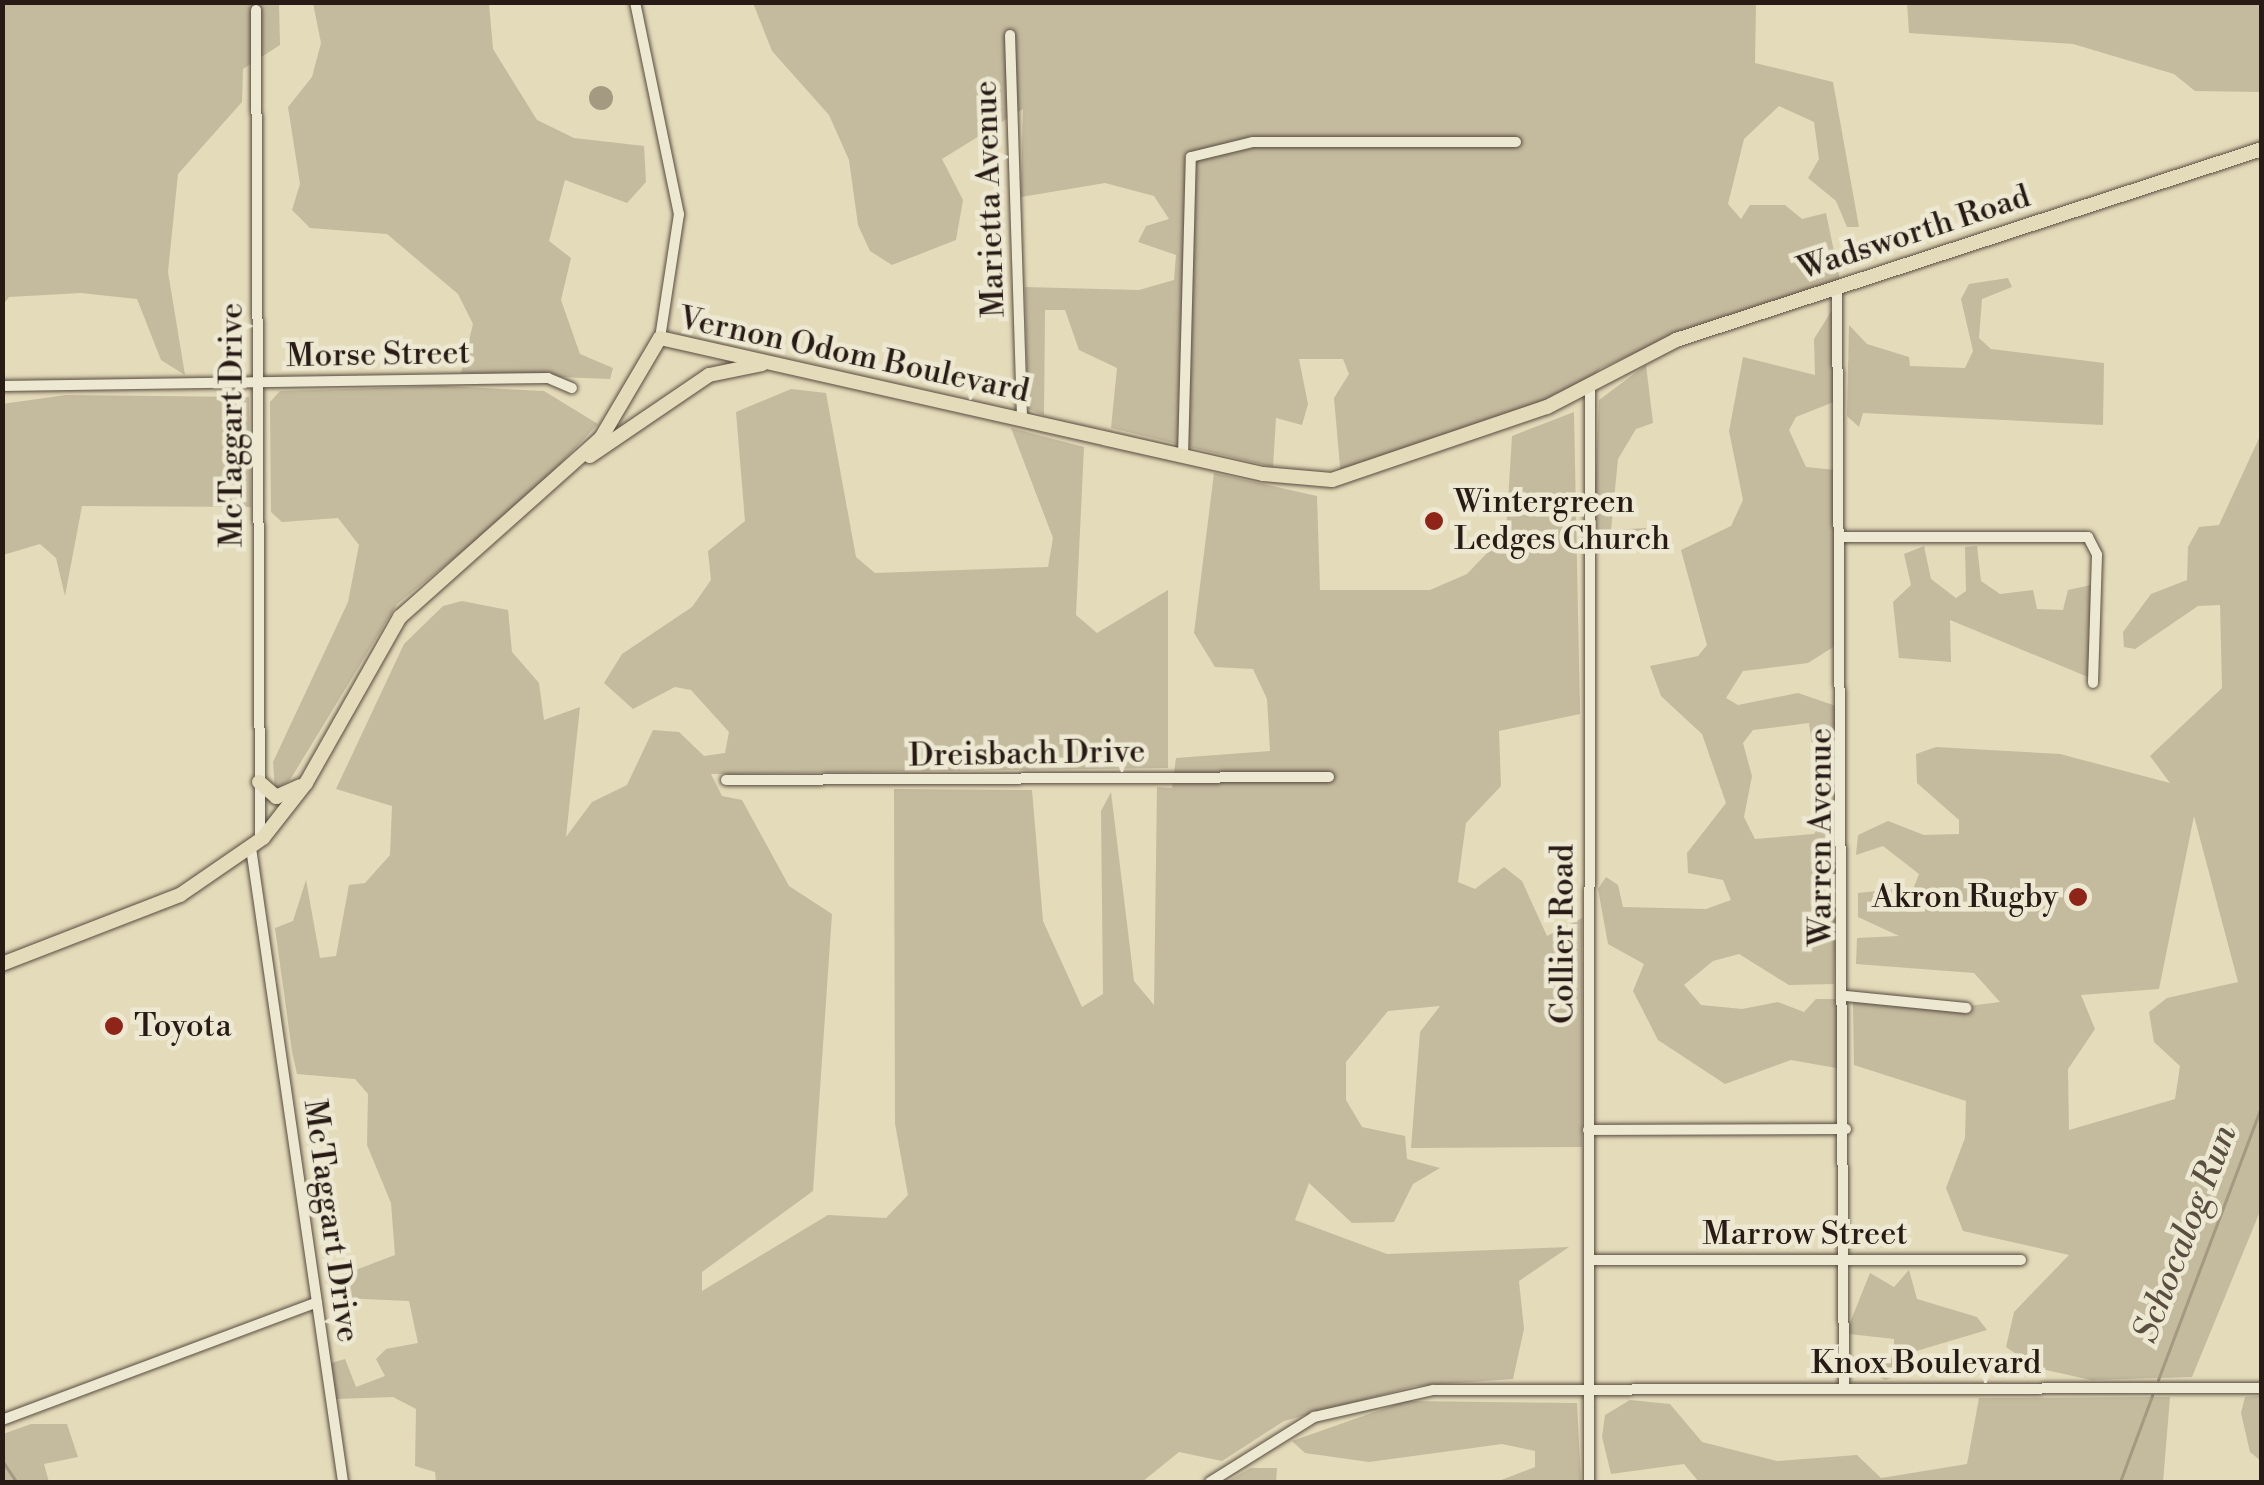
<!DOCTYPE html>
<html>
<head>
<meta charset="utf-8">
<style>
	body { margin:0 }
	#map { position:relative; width:2264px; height:1485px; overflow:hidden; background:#e4dbba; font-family:"Libre Bodoni",serif }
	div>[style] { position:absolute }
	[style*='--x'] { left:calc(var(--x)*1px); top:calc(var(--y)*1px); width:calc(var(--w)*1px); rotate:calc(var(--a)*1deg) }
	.green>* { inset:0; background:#c4ba9e }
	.water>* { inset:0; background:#a49a82 }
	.round { border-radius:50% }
	.stream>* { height:2.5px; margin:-1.25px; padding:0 1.25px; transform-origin:1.25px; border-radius:1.25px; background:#a49a82 }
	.roads { filter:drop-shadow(0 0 2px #574b3f) drop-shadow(0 0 2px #574b3f) }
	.minor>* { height:10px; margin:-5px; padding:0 5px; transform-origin:5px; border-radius:5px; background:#ede8d2 }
	.major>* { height:14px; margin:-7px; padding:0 7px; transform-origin:7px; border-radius:7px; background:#e4dbba }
	.dots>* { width:28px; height:28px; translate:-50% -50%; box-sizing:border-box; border:5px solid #ede8d2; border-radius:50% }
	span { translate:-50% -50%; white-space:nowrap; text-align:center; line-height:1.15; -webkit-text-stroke:9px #ede8d2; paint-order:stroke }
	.street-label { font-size:32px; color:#281b16 }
	.poi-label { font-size:32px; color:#281b16 }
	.left { translate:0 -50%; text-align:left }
	.right { translate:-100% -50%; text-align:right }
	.water-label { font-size:35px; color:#5a4e41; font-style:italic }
	.frame { position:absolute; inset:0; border:5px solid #281b16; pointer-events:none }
</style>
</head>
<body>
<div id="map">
	<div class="green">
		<i style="clip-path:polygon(2px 3px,279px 3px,280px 45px,243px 69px,242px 102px,178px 174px,168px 272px,185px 375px,161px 360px,137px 299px,81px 293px,9px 297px,3px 305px)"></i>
		<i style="clip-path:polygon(313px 3px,489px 3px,493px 49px,537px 120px,574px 138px,644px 146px,646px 182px,627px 203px,565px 180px,549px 241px,571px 258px,561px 300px,580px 354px,613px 368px,610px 379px,461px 373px,473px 324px,458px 294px,387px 234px,310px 228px,292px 210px,300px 184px,288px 107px,312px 77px,321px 43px)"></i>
		<i style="clip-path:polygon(753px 3px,1756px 3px,1755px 63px,1833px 82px,1859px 227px,1847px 227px,1836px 201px,1808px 178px,1819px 159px,1814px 122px,1779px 106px,1744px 139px,1728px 204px,1741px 219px,1750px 205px,1785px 205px,1802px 219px,1826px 213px,1840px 280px,1664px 341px,1601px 368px,1580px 388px,1341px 478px,1334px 398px,1349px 374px,1343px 359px,1299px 359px,1308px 404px,1302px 425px,1276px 418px,1273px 467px,1111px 428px,1117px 368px,1079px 350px,1065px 310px,1045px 310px,1044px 415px,1028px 409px,1025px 287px,1139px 290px,1174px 280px,1176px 255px,1138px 242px,1146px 226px,1169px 219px,1154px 196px,1105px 183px,1021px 197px,1023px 109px,942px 159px,963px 200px,956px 240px,892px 265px,870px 251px,858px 225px,849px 160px,829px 115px,772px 51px)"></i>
		<i style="clip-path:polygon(1907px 3px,2261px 3px,2261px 92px,2195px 91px,2174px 74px,2073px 44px,1909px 33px)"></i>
		<i style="clip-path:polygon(2008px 278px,2012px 287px,1982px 299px,1979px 338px,1991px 349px,2104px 363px,2103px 425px,1863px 413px,1859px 427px,1847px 416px,1849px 325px,1867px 344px,1909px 357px,1910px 366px,1965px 368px,1973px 351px,1961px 299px,1969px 284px)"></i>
		<i style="clip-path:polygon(1832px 310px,1836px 401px,1796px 417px,1789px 430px,1806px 467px,1836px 470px,1835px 646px,1808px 663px,1743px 671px,1726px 698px,1738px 705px,1798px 693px,1836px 706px,1835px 793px,1818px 787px,1809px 723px,1753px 730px,1743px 743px,1752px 776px,1744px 817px,1755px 839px,1814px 834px,1828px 814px,1838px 820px,1834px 984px,1789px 985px,1739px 954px,1713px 961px,1684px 985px,1701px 1005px,1742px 1009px,1778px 1002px,1804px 1012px,1816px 999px,1839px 999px,1842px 1069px,1791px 1060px,1725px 1084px,1658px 1040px,1633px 991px,1644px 964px,1608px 944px,1598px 889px,1606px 877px,1618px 885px,1623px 907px,1706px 909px,1731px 900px,1723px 880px,1688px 873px,1687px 853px,1726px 803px,1702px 734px,1661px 696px,1650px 666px,1698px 656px,1707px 645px,1681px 550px,1731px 526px,1743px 500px,1729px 431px,1743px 357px,1815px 375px,1814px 339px)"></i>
		<i style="clip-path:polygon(1646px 365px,1653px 423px,1636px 429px,1618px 459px,1611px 530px,1646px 528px,1647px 537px,1593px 539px,1599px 400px)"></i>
		<i style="clip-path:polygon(442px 386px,544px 391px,598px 424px,523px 503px,397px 604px,290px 780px,275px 790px,273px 762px,348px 602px,359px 545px,338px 518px,282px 522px,271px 512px,270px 402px,280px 391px)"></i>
		<i style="clip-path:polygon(791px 389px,826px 393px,856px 557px,875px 573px,1048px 567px,1053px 538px,1011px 428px,1084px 447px,1076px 615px,1097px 633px,1168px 590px,1168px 768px,711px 774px,722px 796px,742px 800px,789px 886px,832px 914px,813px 1191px,702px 1272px,702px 1291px,828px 1215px,886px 1218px,908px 1195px,895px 1124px,894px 789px,1032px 790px,1043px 921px,1082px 1007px,1103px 994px,1101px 811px,1111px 792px,1134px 981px,1154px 1005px,1157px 787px,1172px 788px,1176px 758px,1270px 751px,1267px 699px,1253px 669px,1215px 667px,1194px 633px,1214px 473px,1317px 496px,1320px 590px,1430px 590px,1467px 574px,1506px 533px,1512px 436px,1574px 412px,1580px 714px,1499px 731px,1501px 786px,1466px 823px,1458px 882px,1475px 889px,1504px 867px,1522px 881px,1547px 936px,1582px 918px,1582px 1147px,1411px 1148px,1420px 1032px,1440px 1006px,1388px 1011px,1346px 1062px,1346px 1100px,1362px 1127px,1405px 1136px,1407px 1159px,1440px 1168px,1413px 1184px,1394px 1222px,1352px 1223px,1309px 1183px,1295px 1220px,1387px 1254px,1569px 1247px,1519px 1281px,1524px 1329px,1513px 1379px,1415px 1386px,1284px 1421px,1222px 1461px,1179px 1452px,1142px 1482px,436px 1482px,435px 1472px,415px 1466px,416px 1409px,393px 1397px,336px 1399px,331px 1363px,345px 1359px,356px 1387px,385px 1376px,376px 1359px,386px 1349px,418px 1343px,409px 1301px,341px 1298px,345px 1274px,395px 1255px,391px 1203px,367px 1145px,368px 1094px,355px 1079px,297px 1074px,292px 1051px,275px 928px,293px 921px,306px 880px,320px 958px,336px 956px,349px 885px,365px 883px,390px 855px,392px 806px,336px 789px,404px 644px,443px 606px,462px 601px,508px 610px,512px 652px,539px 683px,544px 720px,580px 707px,566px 837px,592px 802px,627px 785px,653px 730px,679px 732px,704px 756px,725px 753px,729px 732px,691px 690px,675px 687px,633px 709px,604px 683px,622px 654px,692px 607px,711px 580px,708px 551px,745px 521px,736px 412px)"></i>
		<i style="clip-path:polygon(66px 395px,249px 397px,251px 507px,82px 506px,65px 596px,56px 558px,40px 544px,3px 555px,2px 404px)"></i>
		<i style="clip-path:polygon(evenodd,2261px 434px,2261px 1209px,2192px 1377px,2091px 1380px,2037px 1368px,2006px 1347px,2014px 1312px,2069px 1255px,1963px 1231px,1946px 1188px,1965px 1138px,1966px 1101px,1854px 1065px,1853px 1002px,1936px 1010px,2000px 1002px,1974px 973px,1856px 964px,1857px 938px,1899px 936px,1858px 917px,1858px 893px,1914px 887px,1919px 874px,1883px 846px,1856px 855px,1858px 835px,1888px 821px,1924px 835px,1959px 834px,1959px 820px,1917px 783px,1916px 754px,1936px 747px,2060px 754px,2170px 783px,2150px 756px,2222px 688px,2220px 605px,2198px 606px,2135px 649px,2124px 647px,2123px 632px,2151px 594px,2187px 580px,2188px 547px,2199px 527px,2219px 525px,2261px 434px,2194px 816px,2238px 982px,2167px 998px,2149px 1012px,2154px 1042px,2180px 1066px,2175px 1099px,2069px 1130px,2068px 1069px,2095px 1029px,2081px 995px,2159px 989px,2194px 816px)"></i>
		<i style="clip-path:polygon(1924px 546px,1931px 579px,1956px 598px,1966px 591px,1965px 547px,1977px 546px,1981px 581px,2000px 594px,2033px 590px,2037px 609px,2063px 610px,2068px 590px,2091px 585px,2088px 677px,1950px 620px,1951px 662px,1899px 658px,1893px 602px,1911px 585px,1904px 554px)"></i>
		<i style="clip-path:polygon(1909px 1270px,1917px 1299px,1977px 1317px,1987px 1330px,1913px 1352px,1902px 1375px,1885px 1380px,1873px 1374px,1894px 1356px,1894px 1339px,1849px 1334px,1849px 1325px,1870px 1273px,1894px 1287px)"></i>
		<i style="clip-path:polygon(2261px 1396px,2262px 1396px,2261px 1461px,2250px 1452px,2241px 1413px,2245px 1397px)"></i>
		<i style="clip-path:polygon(2170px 1397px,2163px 1482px,1699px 1482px,1684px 1464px,1611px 1474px,1602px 1437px,1605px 1415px,1630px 1400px,1670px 1404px,1702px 1442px,1777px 1461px,1857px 1455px,1881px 1478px,1967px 1464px,1979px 1398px)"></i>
		<i style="clip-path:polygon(1406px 1401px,1577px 1403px,1581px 1482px,1496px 1482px,1535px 1467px,1535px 1451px,1502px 1444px,1369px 1462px,1305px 1453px,1292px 1441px)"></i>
		<i style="clip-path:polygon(31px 1424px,67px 1424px,78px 1457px,44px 1464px,49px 1482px,3px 1482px,3px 1434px)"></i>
		<i style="clip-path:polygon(1251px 1468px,1277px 1468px,1276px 1482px,1226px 1482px)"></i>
	</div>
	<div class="water">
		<i class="round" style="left:589px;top:86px;width:24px;height:24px"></i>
	</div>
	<div class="stream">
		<i style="--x:2158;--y:1380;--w:294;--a:-69.3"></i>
		<i style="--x:2;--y:1460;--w:27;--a:56"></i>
		<i style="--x:2120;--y:1482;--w:92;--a:-69.6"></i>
	</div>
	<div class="roads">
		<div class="minor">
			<i style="--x:635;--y:2;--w:217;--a:78.3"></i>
			<i style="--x:679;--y:214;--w:125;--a:98.7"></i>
			<i style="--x:256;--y:10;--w:831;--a:89.72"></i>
			<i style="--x:1010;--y:35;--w:386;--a:88.2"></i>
			<i style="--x:1837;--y:287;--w:1100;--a:89.64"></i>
			<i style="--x:2;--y:386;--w:546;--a:-0.84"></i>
			<i style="--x:548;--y:378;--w:26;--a:23"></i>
			<i style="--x:1183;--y:456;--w:299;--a:-88.5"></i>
			<i style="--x:1191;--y:157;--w:64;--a:-13.6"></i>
			<i style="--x:1253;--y:142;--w:263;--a:0"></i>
			<i style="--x:1844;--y:537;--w:244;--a:0"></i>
			<i style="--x:2088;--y:537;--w:20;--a:63"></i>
			<i style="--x:2097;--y:555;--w:128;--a:91.8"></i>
			<i style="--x:726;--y:780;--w:603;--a:-0.29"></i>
			<i style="--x:251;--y:848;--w:641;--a:81.74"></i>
			<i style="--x:1846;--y:996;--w:121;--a:5.7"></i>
			<i style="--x:1588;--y:1130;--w:258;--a:-0.2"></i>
			<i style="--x:1589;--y:1260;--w:432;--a:0"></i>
			<i style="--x:2;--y:1420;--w:336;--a:-20.5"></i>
			<i style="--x:1210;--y:1482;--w:123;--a:-32"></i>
			<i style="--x:1314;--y:1417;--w:122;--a:-12.8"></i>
			<i style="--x:1433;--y:1390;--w:829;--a:-0.14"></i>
			<i style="--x:1589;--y:1482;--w:1096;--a:-89.95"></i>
		</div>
		<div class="major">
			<i style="--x:590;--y:456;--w:144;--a:-34.2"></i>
			<i style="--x:709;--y:375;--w:54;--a:-11.7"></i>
			<i style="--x:259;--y:782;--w:23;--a:41"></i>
			<i style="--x:276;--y:797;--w:27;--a:-24"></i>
			<i style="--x:2;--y:964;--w:191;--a:-21.2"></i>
			<i style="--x:180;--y:895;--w:101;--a:-34.5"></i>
			<i style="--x:263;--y:838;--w:70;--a:-52"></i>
			<i style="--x:306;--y:783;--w:191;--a:-60.5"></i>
			<i style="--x:400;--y:617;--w:269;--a:-41.7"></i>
			<i style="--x:601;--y:438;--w:116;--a:-59.5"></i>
			<i style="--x:660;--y:338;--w:618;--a:12.71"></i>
			<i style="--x:1263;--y:474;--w:69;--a:5"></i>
			<i style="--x:1332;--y:480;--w:227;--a:-18.8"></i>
			<i style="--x:1547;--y:407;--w:145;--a:-27.4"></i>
			<i style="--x:1676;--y:340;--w:616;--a:-18.05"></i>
		</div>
	</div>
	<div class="dots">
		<i style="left:1434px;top:521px;background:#8f2418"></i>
		<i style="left:2078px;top:897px;background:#8f2418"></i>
		<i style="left:114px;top:1026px;background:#8f2418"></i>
	</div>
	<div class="street-label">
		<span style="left:990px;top:199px;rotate:-92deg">Marietta Avenue</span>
		<span style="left:1914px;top:233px;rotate:-18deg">Wadsworth Road</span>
		<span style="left:378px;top:355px;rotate:-1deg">Morse Street</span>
		<span style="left:854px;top:355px;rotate:12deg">Vernon Odom Boulevard</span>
		<span style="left:232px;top:425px;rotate:-90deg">McTaggart Drive</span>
		<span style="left:1027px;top:754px;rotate:-1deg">Dreisbach Drive</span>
		<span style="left:1821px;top:837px;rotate:-90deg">Warren Avenue</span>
		<span style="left:1563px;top:934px;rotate:-90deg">Collier Road</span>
		<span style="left:331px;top:1221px;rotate:82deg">McTaggart Drive</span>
		<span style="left:1805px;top:1234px">Marrow Street</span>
		<span style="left:1926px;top:1363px">Knox Boulevard</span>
	</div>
	<div class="poi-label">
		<span class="left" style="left:1454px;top:521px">Wintergreen<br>Ledges Church</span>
		<span class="right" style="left:2058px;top:897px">Akron Rugby</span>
		<span class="left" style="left:134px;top:1026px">Toyota</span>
	</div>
	<div class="water-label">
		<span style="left:2186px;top:1234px;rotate:-69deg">Schocalog Run</span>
	</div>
	<div class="frame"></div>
</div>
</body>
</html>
